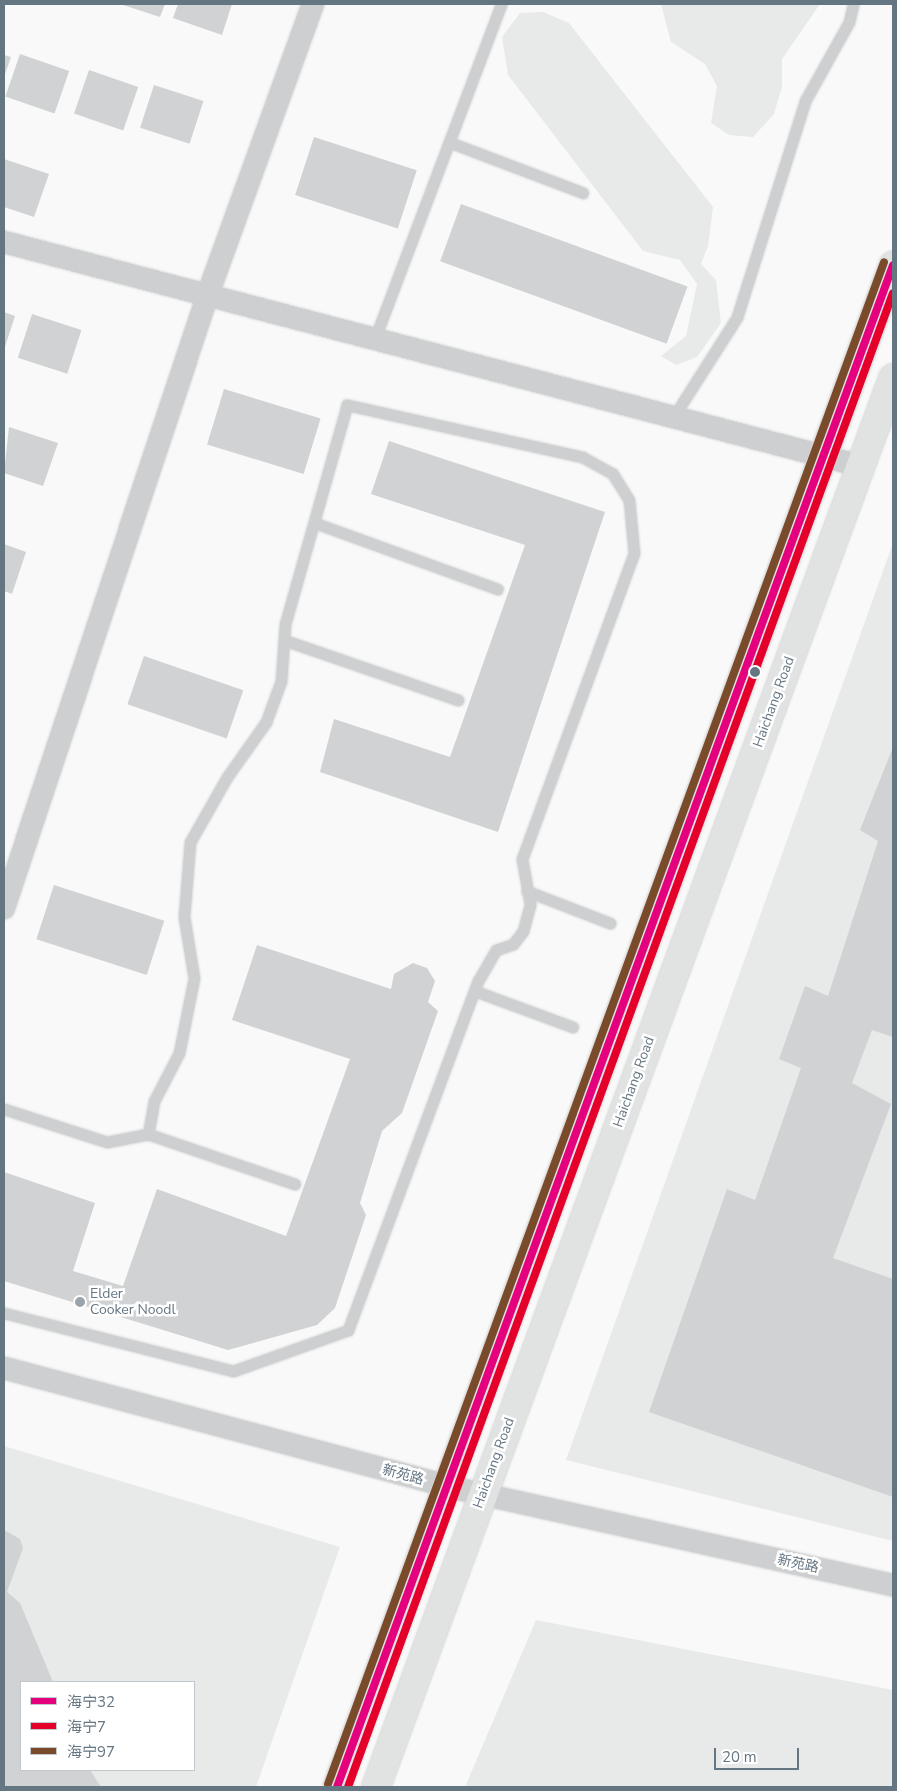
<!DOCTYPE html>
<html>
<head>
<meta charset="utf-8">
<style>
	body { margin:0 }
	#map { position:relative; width:897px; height:1791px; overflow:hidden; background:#f9f9f9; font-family:"Nunito Sans","Noto Sans SC",sans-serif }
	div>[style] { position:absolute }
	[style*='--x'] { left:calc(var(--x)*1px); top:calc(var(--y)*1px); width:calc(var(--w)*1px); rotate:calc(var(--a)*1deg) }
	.built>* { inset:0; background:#e8e9e9 }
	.building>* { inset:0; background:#d0d2d3; transform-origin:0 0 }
	.roads { filter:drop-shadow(0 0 1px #d5d6d7) drop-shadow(0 0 1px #d5d6d7) }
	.lane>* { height:11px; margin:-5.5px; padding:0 5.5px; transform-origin:5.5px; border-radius:5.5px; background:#cecfd0 }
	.street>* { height:22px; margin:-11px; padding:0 11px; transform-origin:11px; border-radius:11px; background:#cecfd0 }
	.primary>* { height:28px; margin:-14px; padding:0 14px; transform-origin:14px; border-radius:14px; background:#e1e2e2 }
	.bus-1>* { height:8px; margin:-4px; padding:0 4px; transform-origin:4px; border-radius:4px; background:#e5007d }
	.bus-2>* { height:8px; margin:-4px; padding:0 4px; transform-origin:4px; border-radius:4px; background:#e4002b }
	.bus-3>* { height:8px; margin:-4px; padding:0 4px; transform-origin:4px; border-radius:4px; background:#7a4b2a }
	.dots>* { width:14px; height:14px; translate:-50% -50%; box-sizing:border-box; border:2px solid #fff; border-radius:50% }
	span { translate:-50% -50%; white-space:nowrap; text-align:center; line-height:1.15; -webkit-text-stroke:5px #fff; paint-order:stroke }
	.street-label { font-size:14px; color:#657683 }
	.poi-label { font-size:14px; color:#657683 }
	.left { translate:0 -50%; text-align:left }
	.frame { position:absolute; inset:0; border:5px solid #657683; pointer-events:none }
	.legend { position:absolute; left:20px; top:1681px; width:175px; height:90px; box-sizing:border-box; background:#fff; border:1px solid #c1c8cd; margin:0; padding:6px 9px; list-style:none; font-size:15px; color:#657683 }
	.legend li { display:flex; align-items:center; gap:10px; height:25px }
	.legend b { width:25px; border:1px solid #c1c8cd }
	.scale { position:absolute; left:714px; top:1748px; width:85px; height:22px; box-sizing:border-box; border:2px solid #657683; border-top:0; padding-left:6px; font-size:15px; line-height:18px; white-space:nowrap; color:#657683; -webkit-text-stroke:4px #fff; paint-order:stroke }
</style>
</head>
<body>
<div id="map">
	<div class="built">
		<i style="clip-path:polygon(661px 4px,820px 4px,782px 59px,782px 87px,774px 114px,753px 137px,729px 135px,711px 123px,717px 86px,705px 64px,671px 42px)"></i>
		<i style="clip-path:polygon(543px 12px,569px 23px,713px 207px,708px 246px,701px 264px,716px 280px,721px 323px,697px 357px,676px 365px,661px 356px,686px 336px,697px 284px,680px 260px,643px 251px,508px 75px,502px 37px,520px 13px)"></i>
		<i style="clip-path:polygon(893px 543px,893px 1541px,566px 1460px)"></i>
		<i style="clip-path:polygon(evenodd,4px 1446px,340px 1547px,256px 1787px,4px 1787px,4px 1446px,21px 1682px,194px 1682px,194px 1770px,21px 1770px,21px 1682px)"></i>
		<i style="clip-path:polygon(536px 1620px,893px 1690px,893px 1787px,465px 1787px)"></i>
	</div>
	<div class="building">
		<i style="clip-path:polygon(120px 4px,165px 4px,160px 17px)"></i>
		<i style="clip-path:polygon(178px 4px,232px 4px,222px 35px,173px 18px)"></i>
		<i style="left:20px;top:54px;width:52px;height:45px;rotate:19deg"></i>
		<i style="clip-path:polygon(4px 55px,11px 57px,4px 77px)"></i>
		<i style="left:89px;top:70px;width:52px;height:46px;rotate:19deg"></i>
		<i style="left:154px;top:85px;width:52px;height:45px;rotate:18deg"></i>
		<i style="left:314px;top:137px;width:108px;height:61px;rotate:18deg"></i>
		<i style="clip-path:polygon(4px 159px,49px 174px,34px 217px,4px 207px)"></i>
		<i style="left:461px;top:204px;width:241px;height:61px;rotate:20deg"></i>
		<i style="clip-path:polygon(4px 312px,15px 316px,4px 350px)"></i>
		<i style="left:32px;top:314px;width:52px;height:46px;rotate:18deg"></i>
		<i style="left:224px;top:389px;width:101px;height:58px;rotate:17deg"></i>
		<i style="clip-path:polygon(9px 427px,58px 443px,43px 486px,4px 473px)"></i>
		<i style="clip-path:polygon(389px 441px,605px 512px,498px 832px,320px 772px,334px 719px,450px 757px,525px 545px,371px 494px)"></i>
		<i style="clip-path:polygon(4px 544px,26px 552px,12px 594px,4px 591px)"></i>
		<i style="left:144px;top:656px;width:105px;height:51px;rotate:19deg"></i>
		<i style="clip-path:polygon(893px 747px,893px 1037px,872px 1030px,852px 1083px,891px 1104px,833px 1258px,893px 1279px,893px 1497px,649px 1412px,727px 1189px,755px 1200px,801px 1068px,779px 1059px,805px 986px,828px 996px,878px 841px,860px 830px)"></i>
		<i style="left:54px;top:885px;width:116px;height:57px;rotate:18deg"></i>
		<i style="clip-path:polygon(257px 945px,391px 989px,394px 974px,413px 963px,427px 968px,435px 981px,428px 1002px,438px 1011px,402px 1113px,382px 1131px,360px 1203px,366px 1215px,335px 1308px,317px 1325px,228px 1350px,4px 1281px,4px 1172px,95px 1203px,73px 1271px,123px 1286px,157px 1189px,286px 1236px,350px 1059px,232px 1020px)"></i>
		<i style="clip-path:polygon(4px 1530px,20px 1539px,23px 1548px,7px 1592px,20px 1603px,53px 1682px,21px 1682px,21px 1770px,90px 1770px,101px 1787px,4px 1787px)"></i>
	</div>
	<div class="roads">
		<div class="lane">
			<i style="--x:449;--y:142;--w:143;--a:20.8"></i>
			<i style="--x:375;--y:338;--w:357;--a:-69.3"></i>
			<i style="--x:674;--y:416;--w:117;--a:-57.5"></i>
			<i style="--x:737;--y:317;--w:226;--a:-72.5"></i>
			<i style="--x:805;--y:101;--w:90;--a:-60.9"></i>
			<i style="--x:849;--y:22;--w:18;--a:-77"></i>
			<i style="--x:315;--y:523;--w:194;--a:19.9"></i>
			<i style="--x:284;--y:640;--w:184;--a:19"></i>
			<i style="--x:527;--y:891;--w:89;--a:21.1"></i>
			<i style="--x:475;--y:991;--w:104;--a:20.2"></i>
			<i style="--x:4;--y:1109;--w:108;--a:17.8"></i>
			<i style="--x:107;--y:1142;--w:42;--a:-11"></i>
			<i style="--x:148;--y:1134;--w:155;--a:18.8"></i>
			<i style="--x:4;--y:1313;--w:236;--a:14.2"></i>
			<i style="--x:233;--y:1371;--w:122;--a:-19.6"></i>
			<i style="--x:348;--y:1330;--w:372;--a:-69.6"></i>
			<i style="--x:478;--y:981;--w:36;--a:-60"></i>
			<i style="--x:496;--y:950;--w:18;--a:-19"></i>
			<i style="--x:513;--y:944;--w:16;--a:-52"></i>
			<i style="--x:523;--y:931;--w:28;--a:-75"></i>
			<i style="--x:530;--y:904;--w:46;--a:-100.1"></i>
			<i style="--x:522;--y:859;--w:326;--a:-69.9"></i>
			<i style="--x:634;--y:553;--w:53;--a:-95.4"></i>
			<i style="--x:629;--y:500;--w:31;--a:-122"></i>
			<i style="--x:613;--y:474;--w:35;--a:-151"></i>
			<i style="--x:582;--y:457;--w:241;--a:-167.5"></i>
			<i style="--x:347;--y:405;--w:228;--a:105.8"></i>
			<i style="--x:285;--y:624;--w:57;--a:94"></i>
			<i style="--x:281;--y:681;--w:44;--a:110.1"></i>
			<i style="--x:266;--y:722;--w:67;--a:125.3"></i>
			<i style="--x:227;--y:777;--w:75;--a:119.6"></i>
			<i style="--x:190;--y:842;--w:75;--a:94.6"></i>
			<i style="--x:184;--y:917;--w:62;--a:80.7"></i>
			<i style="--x:194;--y:978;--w:76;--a:101.3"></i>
			<i style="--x:179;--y:1053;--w:54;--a:117.5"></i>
			<i style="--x:154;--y:1101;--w:34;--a:100"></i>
		</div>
		<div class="street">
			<i style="--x:4;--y:242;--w:886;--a:14.65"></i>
			<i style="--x:4;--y:908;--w:647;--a:-71.62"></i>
			<i style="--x:208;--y:294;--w:308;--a:-70.1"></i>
			<i style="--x:4;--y:1368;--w:462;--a:14.9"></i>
			<i style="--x:450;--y:1487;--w:454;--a:12.5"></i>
		</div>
		<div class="primary">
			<i style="--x:337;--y:1787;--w:1620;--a:-69.93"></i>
			<i style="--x:376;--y:1787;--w:1501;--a:-69.85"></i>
		</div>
	</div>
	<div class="bus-1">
		<i style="--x:337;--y:1787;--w:1620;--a:-69.93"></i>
	</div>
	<div class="bus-2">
		<i style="--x:348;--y:1787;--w:1590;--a:-69.96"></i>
	</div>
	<div class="bus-3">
		<i style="--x:328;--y:1784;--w:1620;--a:-69.93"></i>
	</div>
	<div class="dots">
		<i style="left:755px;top:672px;background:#657683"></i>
		<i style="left:80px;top:1302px;background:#99a4ac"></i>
	</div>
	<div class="street-label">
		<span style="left:774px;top:702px;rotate:-70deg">Haichang Road</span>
		<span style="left:634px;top:1082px;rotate:-70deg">Haichang Road</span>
		<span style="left:494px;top:1463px;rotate:-70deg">Haichang Road</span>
		<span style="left:403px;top:1475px;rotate:15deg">新苑路</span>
		<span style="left:798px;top:1564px;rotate:12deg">新苑路</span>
	</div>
	<div class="poi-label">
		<span class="left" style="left:90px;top:1302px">Elder<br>Cooker Noodl</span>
	</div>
	<div class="frame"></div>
	<ul class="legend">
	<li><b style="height:6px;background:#e5007d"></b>海宁32</li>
	<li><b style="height:6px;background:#e4002b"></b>海宁7</li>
	<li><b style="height:6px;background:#7a4b2a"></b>海宁97</li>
	</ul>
	<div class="scale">20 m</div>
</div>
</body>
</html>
